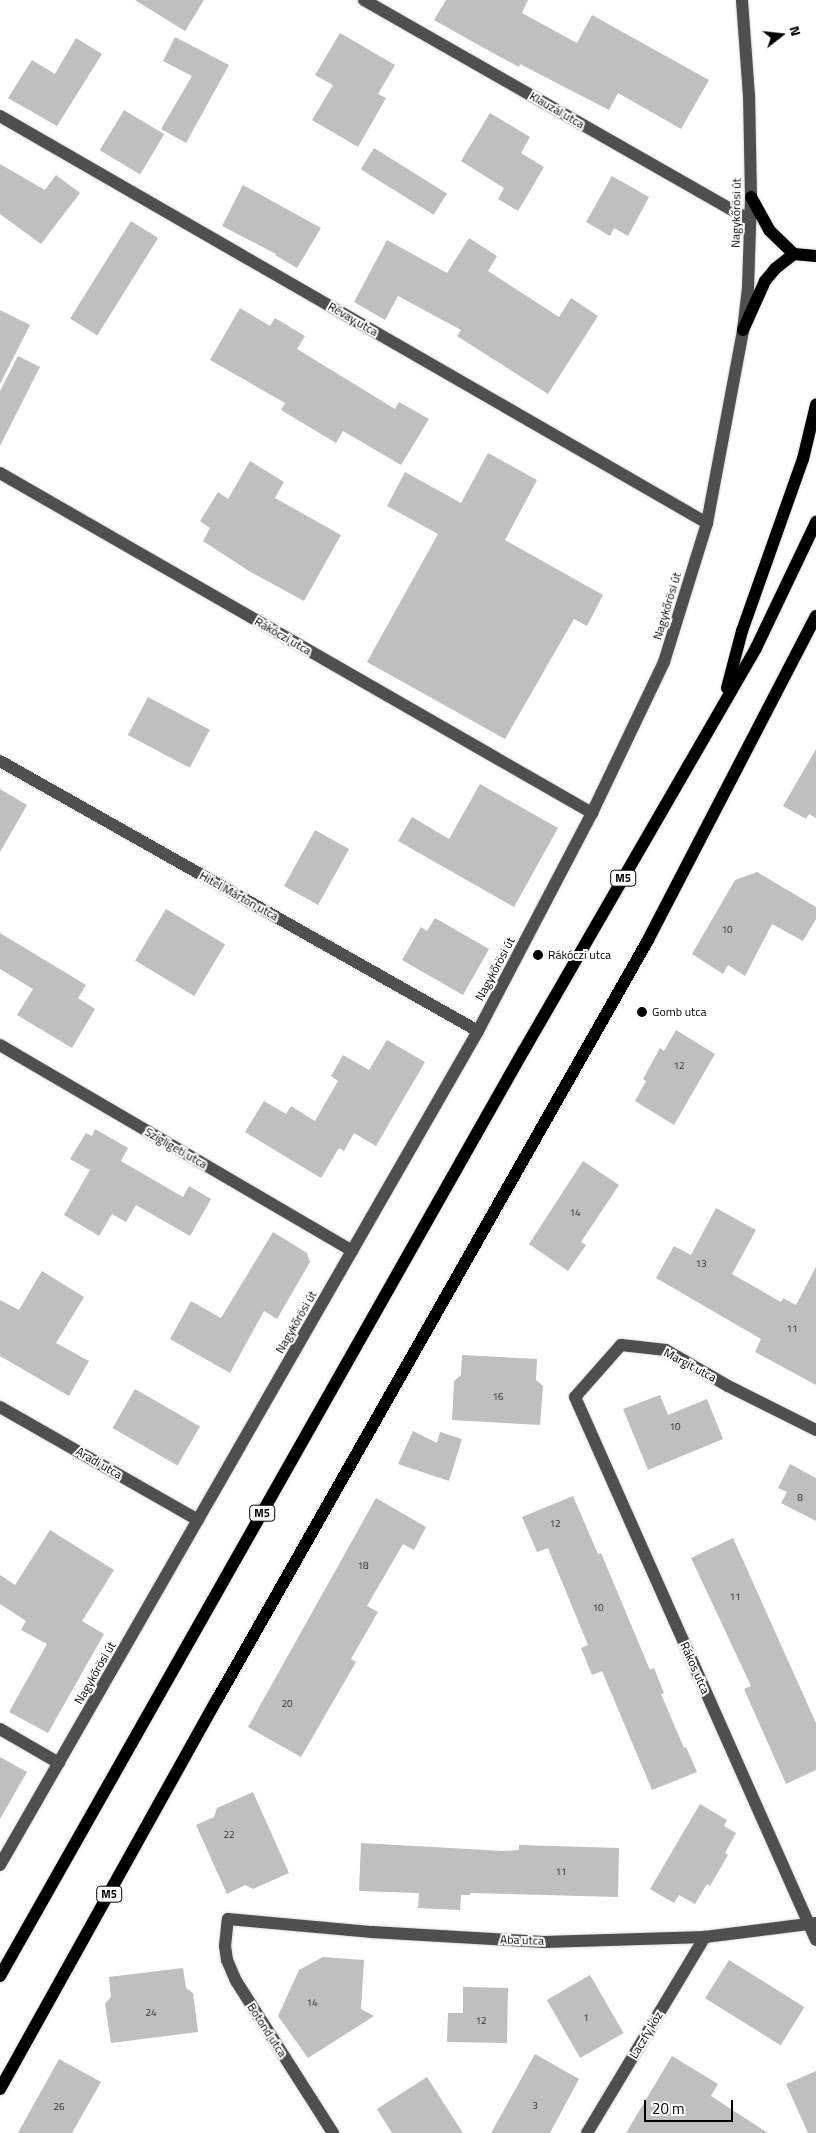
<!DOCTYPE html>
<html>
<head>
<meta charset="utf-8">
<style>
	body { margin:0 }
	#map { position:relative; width:816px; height:2133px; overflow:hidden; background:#fff; font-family:"Titillium Web",sans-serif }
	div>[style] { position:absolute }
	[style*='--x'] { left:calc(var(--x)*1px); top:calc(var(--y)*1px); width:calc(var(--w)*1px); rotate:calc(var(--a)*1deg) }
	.building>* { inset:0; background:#bfbfbf; transform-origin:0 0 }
	.roads { filter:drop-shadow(0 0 1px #dbdbdb) drop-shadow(0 0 1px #dbdbdb) }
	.minor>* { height:12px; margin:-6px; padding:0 6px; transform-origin:6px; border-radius:6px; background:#4f4f4f }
	.major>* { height:12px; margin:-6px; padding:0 6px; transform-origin:6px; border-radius:6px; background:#000 }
	.dots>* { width:14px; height:14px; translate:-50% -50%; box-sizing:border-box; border:2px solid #fff; border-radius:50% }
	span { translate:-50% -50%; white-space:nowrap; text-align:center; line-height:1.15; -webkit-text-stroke:4px #fff; paint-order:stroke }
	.number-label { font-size:10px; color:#303030 }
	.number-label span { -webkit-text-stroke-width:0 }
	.shield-label span { padding:1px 4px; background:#fff; border:1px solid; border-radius:4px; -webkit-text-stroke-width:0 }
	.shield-label { font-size:11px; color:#000; font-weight:700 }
	.street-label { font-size:12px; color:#000 }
	.poi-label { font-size:12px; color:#000 }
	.left { translate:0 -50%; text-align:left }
	.north { position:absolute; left:756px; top:10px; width:50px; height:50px; -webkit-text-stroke:4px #fff; paint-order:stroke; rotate:74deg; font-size:14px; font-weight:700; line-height:20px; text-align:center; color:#000 }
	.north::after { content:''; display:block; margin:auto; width:18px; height:22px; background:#000; clip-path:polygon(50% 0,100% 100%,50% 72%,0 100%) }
	.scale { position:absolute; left:644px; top:2100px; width:89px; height:22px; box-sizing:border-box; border:2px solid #000; border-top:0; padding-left:6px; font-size:15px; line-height:18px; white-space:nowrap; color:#000; -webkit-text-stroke:4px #fff; paint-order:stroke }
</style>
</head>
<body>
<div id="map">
	<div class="building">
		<i style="clip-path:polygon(135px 0,204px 0,185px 31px)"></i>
		<i style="clip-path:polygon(446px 0,528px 0,522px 13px,577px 43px,592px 15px,709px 80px,681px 129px,618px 93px,609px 110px,520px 64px,519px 67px,482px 47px,434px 20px)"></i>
		<i style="clip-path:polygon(340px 33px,395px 65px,378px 94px,386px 98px,358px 147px,312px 120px,333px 85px,315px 75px)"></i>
		<i style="clip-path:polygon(175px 37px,229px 65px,186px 143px,161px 129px,192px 76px,163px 61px)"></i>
		<i style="clip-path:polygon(76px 38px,102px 54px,57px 126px,8px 98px,32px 60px,55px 74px)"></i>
		<i style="left:124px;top:110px;width:47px;height:47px;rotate:31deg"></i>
		<i style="clip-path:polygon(490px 113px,530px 137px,521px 153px,544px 167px,518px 211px,498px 199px,504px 188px,461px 161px)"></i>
		<i style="left:374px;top:148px;width:86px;height:25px;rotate:32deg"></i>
		<i style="clip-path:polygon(0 164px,45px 190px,56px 175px,80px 193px,41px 244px,0 214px)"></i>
		<i style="clip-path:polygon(612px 176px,649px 197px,628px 236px,614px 228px,610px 236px,586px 222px)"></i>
		<i style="clip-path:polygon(243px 185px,321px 228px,297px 268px,275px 255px,276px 254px,222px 226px)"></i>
		<i style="left:131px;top:221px;width:32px;height:115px;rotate:32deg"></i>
		<i style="clip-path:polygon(469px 238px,497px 256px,488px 271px,559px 317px,571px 298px,598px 316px,548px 394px,457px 336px,461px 330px,398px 296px,385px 320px,354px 302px,387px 240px,447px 273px)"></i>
		<i style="clip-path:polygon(240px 308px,270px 326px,275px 318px,305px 336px,297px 349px,395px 409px,399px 402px,429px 419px,401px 465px,343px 431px,336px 443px,281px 410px,285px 403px,210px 360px)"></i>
		<i style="clip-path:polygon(0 310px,30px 325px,0 384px)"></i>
		<i style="clip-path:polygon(18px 356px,40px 367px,0 446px,0 391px)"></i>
		<i style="clip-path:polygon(488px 453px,537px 480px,505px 540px,603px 595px,587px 626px,574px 619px,505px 739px,367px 662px,438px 534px,387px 506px,405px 472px,461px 503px)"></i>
		<i style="clip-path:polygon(250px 461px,284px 482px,275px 498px,341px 535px,304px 601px,249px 571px,203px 541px,210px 528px,200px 521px,218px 492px,228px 499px)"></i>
		<i style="left:148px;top:697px;width:70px;height:43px;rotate:28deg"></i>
		<i style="clip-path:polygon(816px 749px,816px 818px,809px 814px,806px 819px,783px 806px)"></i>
		<i style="clip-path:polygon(480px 784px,558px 828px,514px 907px,398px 841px,412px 817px,449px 839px)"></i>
		<i style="clip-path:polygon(0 789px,27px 805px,0 852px)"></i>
		<i style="left:315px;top:830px;width:39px;height:64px;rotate:29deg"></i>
		<i style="clip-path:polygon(757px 872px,816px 907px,816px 919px,803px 941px,772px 924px,745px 976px,728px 965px,723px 974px,692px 954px,735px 880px)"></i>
		<i style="left:166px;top:909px;width:69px;height:60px;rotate:31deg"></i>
		<i style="clip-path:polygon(435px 918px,489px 949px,463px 995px,402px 960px,421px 927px,427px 931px)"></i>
		<i style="clip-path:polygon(0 933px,86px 985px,78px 998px,95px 1009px,72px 1048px,17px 1015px,33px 989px,0 969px)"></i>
		<i style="clip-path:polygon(676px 1030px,715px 1054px,674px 1125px,635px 1101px,646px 1081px,643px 1079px,660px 1048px,664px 1051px)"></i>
		<i style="clip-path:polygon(387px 1040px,425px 1062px,376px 1146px,354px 1133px,344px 1151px,339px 1148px,321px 1178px,245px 1132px,264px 1101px,286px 1114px,291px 1106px,315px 1121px,338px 1081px,331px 1076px,343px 1055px,369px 1070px)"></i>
		<i style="clip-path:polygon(95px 1129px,128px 1148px,121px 1161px,183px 1197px,189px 1186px,211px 1199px,190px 1236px,136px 1205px,126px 1222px,112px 1214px,99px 1236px,64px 1215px,90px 1170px,70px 1159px,86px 1133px,92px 1136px)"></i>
		<i style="clip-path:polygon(583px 1161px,619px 1185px,581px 1242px,586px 1245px,568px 1271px,529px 1244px)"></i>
		<i style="clip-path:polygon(716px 1208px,756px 1230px,732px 1274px,781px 1302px,783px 1298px,796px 1305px,816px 1267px,816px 1385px,755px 1352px,761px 1339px,656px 1278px,674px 1246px,691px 1255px)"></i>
		<i style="clip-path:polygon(273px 1232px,307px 1253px,310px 1262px,277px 1319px,264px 1311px,230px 1373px,170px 1339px,191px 1301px,221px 1318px)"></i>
		<i style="clip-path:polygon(42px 1271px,84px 1297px,56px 1343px,89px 1361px,69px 1396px,0 1356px,0 1300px,19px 1310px)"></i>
		<i style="clip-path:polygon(462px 1355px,537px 1359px,536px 1380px,543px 1386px,540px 1425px,452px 1420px,454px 1381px,461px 1375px)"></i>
		<i style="left:135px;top:1389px;width:75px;height:45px;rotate:30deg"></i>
		<i style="clip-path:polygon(660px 1395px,668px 1415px,707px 1399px,723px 1439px,648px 1470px,623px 1409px)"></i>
		<i style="clip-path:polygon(413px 1431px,437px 1443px,440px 1432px,462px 1439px,449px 1481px,398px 1464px)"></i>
		<i style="clip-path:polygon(790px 1464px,816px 1478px,816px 1521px,781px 1503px,787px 1492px,778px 1488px)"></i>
		<i style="clip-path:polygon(573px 1496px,598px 1554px,601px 1553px,650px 1670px,654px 1668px,664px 1693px,661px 1694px,684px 1748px,686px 1747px,697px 1772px,652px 1790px,602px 1671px,592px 1675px,581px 1648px,588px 1645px,548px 1548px,537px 1552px,522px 1517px)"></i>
		<i style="clip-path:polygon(376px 1498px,426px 1527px,414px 1550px,403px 1544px,367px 1606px,378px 1612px,351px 1659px,356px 1662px,301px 1757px,248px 1727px)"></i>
		<i style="clip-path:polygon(50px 1530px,114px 1570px,82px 1621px,104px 1634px,48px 1733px,9px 1712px,47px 1644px,21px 1630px,26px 1621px,0 1604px,0 1575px,15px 1585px)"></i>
		<i style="clip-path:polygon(733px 1538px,816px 1723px,816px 1770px,786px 1784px,744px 1689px,751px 1686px,691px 1558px)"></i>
		<i style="clip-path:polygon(0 1757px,27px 1772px,0 1819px)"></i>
		<i style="clip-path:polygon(253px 1792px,289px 1873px,253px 1889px,245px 1885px,227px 1894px,196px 1825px,214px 1817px,217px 1808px)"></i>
		<i style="clip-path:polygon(700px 1804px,727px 1820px,724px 1826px,736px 1833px,725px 1853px,728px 1855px,710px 1886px,707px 1884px,695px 1904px,679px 1895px,674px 1903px,650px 1889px)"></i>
		<i style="clip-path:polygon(361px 1843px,503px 1851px,519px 1850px,519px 1845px,619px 1848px,618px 1897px,470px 1893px,470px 1895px,461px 1895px,460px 1910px,418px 1908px,419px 1893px,359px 1891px)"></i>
		<i style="clip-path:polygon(323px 1957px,364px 1960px,361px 2009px,374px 2016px,308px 2058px,278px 2016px,299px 1970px)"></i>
		<i style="left:729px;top:1960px;width:89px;height:45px;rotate:32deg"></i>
		<i style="clip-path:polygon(183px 1968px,186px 1988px,193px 1993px,198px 2032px,111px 2043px,105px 2004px,111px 1997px,109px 1977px)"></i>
		<i style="left:590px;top:1975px;width:67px;height:50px;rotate:60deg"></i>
		<i style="clip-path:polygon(463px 1987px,508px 1988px,507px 2043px,447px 2042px,448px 2013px,463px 2013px)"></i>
		<i style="clip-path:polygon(535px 2054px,579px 2079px,550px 2133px,491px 2133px)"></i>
		<i style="clip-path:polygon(672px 2056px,718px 2084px,711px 2096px,768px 2133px,626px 2133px)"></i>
		<i style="clip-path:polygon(59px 2059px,101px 2082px,72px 2133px,18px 2133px)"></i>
		<i style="clip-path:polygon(816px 2071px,816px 2133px,808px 2133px,786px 2084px)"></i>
		<i style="clip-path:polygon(427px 2077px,463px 2133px,392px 2133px,377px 2109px)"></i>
	</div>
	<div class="roads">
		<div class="minor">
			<i style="--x:364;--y:0;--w:444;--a:29.7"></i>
			<i style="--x:0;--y:116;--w:816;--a:29.93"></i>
			<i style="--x:0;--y:473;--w:683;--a:29.87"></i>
			<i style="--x:0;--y:761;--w:549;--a:29.46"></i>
			<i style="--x:0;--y:1045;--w:408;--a:30.3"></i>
			<i style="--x:0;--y:1407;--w:228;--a:29.7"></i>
			<i style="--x:816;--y:1430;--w:98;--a:-153.4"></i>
			<i style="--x:728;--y:1386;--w:72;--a:-149.9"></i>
			<i style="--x:666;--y:1350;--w:45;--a:-173.7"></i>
			<i style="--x:621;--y:1345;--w:69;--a:131.5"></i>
			<i style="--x:575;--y:1397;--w:594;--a:66.07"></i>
			<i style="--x:0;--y:1729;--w:68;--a:30"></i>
			<i style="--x:0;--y:1865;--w:961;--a:-60.18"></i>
			<i style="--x:478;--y:1031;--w:246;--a:-62.4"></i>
			<i style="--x:592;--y:813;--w:167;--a:-64.5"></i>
			<i style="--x:664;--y:662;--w:145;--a:-72.8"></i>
			<i style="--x:707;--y:523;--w:196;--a:-79.4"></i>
			<i style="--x:743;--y:330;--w:42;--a:-83.2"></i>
			<i style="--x:748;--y:288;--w:91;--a:-88.1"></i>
			<i style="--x:751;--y:197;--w:101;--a:-91.1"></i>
			<i style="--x:749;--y:96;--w:96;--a:-94.2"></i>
			<i style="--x:333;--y:2133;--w:180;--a:-122.5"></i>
			<i style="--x:236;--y:1981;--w:23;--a:-113"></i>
			<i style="--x:227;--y:1960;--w:14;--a:-98"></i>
			<i style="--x:225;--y:1946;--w:27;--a:-84"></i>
			<i style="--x:228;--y:1919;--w:145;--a:5.2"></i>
			<i style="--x:372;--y:1932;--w:172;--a:3.3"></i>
			<i style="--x:544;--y:1942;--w:161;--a:-1.8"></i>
			<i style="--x:705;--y:1937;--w:112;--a:-7.2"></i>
			<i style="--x:587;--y:2133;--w:229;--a:-59"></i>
		</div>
		<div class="major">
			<i style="--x:751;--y:197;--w:38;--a:61"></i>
			<i style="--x:769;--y:230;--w:35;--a:44"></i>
			<i style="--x:794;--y:254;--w:22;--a:5"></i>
			<i style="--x:743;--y:330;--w:54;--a:-65.8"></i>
			<i style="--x:765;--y:281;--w:17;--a:-50"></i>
			<i style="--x:776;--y:268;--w:23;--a:-38"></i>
			<i style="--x:727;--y:688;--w:59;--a:-75.3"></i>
			<i style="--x:742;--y:631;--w:182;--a:-70.5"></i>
			<i style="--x:803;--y:459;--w:56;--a:-76.5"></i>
			<i style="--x:0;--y:1976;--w:1064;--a:-60.5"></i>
			<i style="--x:524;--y:1050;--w:464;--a:-60"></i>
			<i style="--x:756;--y:648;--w:140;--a:-64.5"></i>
			<i style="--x:0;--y:2089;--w:448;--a:-60.9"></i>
			<i style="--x:218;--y:1698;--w:871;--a:-60.43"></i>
			<i style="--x:648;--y:940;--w:365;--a:-62.6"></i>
		</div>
	</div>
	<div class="dots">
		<i style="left:538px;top:955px;background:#000"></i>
		<i style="left:642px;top:1012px;background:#000"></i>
	</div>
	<div class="number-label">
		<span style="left:727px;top:930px">10</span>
		<span style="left:679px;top:1066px">12</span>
		<span style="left:575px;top:1213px">14</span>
		<span style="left:701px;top:1264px">13</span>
		<span style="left:792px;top:1329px">11</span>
		<span style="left:498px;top:1397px">16</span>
		<span style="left:675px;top:1427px">10</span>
		<span style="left:800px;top:1498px">8</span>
		<span style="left:555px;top:1524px">12</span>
		<span style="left:363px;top:1566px">18</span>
		<span style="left:735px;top:1597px">11</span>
		<span style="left:598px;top:1608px">10</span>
		<span style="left:287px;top:1704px">20</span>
		<span style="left:229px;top:1835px">22</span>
		<span style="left:561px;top:1872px">11</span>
		<span style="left:312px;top:2003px">14</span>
		<span style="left:151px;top:2013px">24</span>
		<span style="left:586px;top:2018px">1</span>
		<span style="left:481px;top:2021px">12</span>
		<span style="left:535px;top:2106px">3</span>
		<span style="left:59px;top:2107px">26</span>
	</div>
	<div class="shield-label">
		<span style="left:623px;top:878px">M5</span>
		<span style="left:262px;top:1513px">M5</span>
		<span style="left:109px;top:1894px">M5</span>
	</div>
	<div class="street-label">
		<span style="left:557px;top:110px;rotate:30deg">Klauzál utca</span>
		<span style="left:736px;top:213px;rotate:-89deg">Nagykőrösi út</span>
		<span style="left:353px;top:319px;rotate:30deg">Révay utca</span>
		<span style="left:667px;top:606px;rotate:-73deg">Nagykőrösi út</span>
		<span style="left:283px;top:636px;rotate:30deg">Rákóczi utca</span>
		<span style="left:239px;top:896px;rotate:29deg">Hitel Márton utca</span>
		<span style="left:495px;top:969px;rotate:-62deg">Nagykőrösi út</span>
		<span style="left:176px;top:1148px;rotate:30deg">Szigligeti utca</span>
		<span style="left:296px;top:1322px;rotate:-60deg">Nagykőrösi út</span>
		<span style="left:690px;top:1365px;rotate:28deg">Margit utca</span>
		<span style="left:99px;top:1463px;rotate:30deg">Aradi utca</span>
		<span style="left:695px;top:1668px;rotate:66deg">Rákos utca</span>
		<span style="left:95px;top:1673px;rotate:-60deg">Nagykőrösi út</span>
		<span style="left:522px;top:1940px;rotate:2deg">Aba utca</span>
		<span style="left:267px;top:2030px;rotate:57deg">Botond utca</span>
		<span style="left:646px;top:2035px;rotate:-59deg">Laczfy köz</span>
	</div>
	<div class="poi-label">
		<span class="left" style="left:548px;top:955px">Rákóczi utca</span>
		<span class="left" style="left:652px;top:1012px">Gomb utca</span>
	</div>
	<div class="north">N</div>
	<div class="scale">20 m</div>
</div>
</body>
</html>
